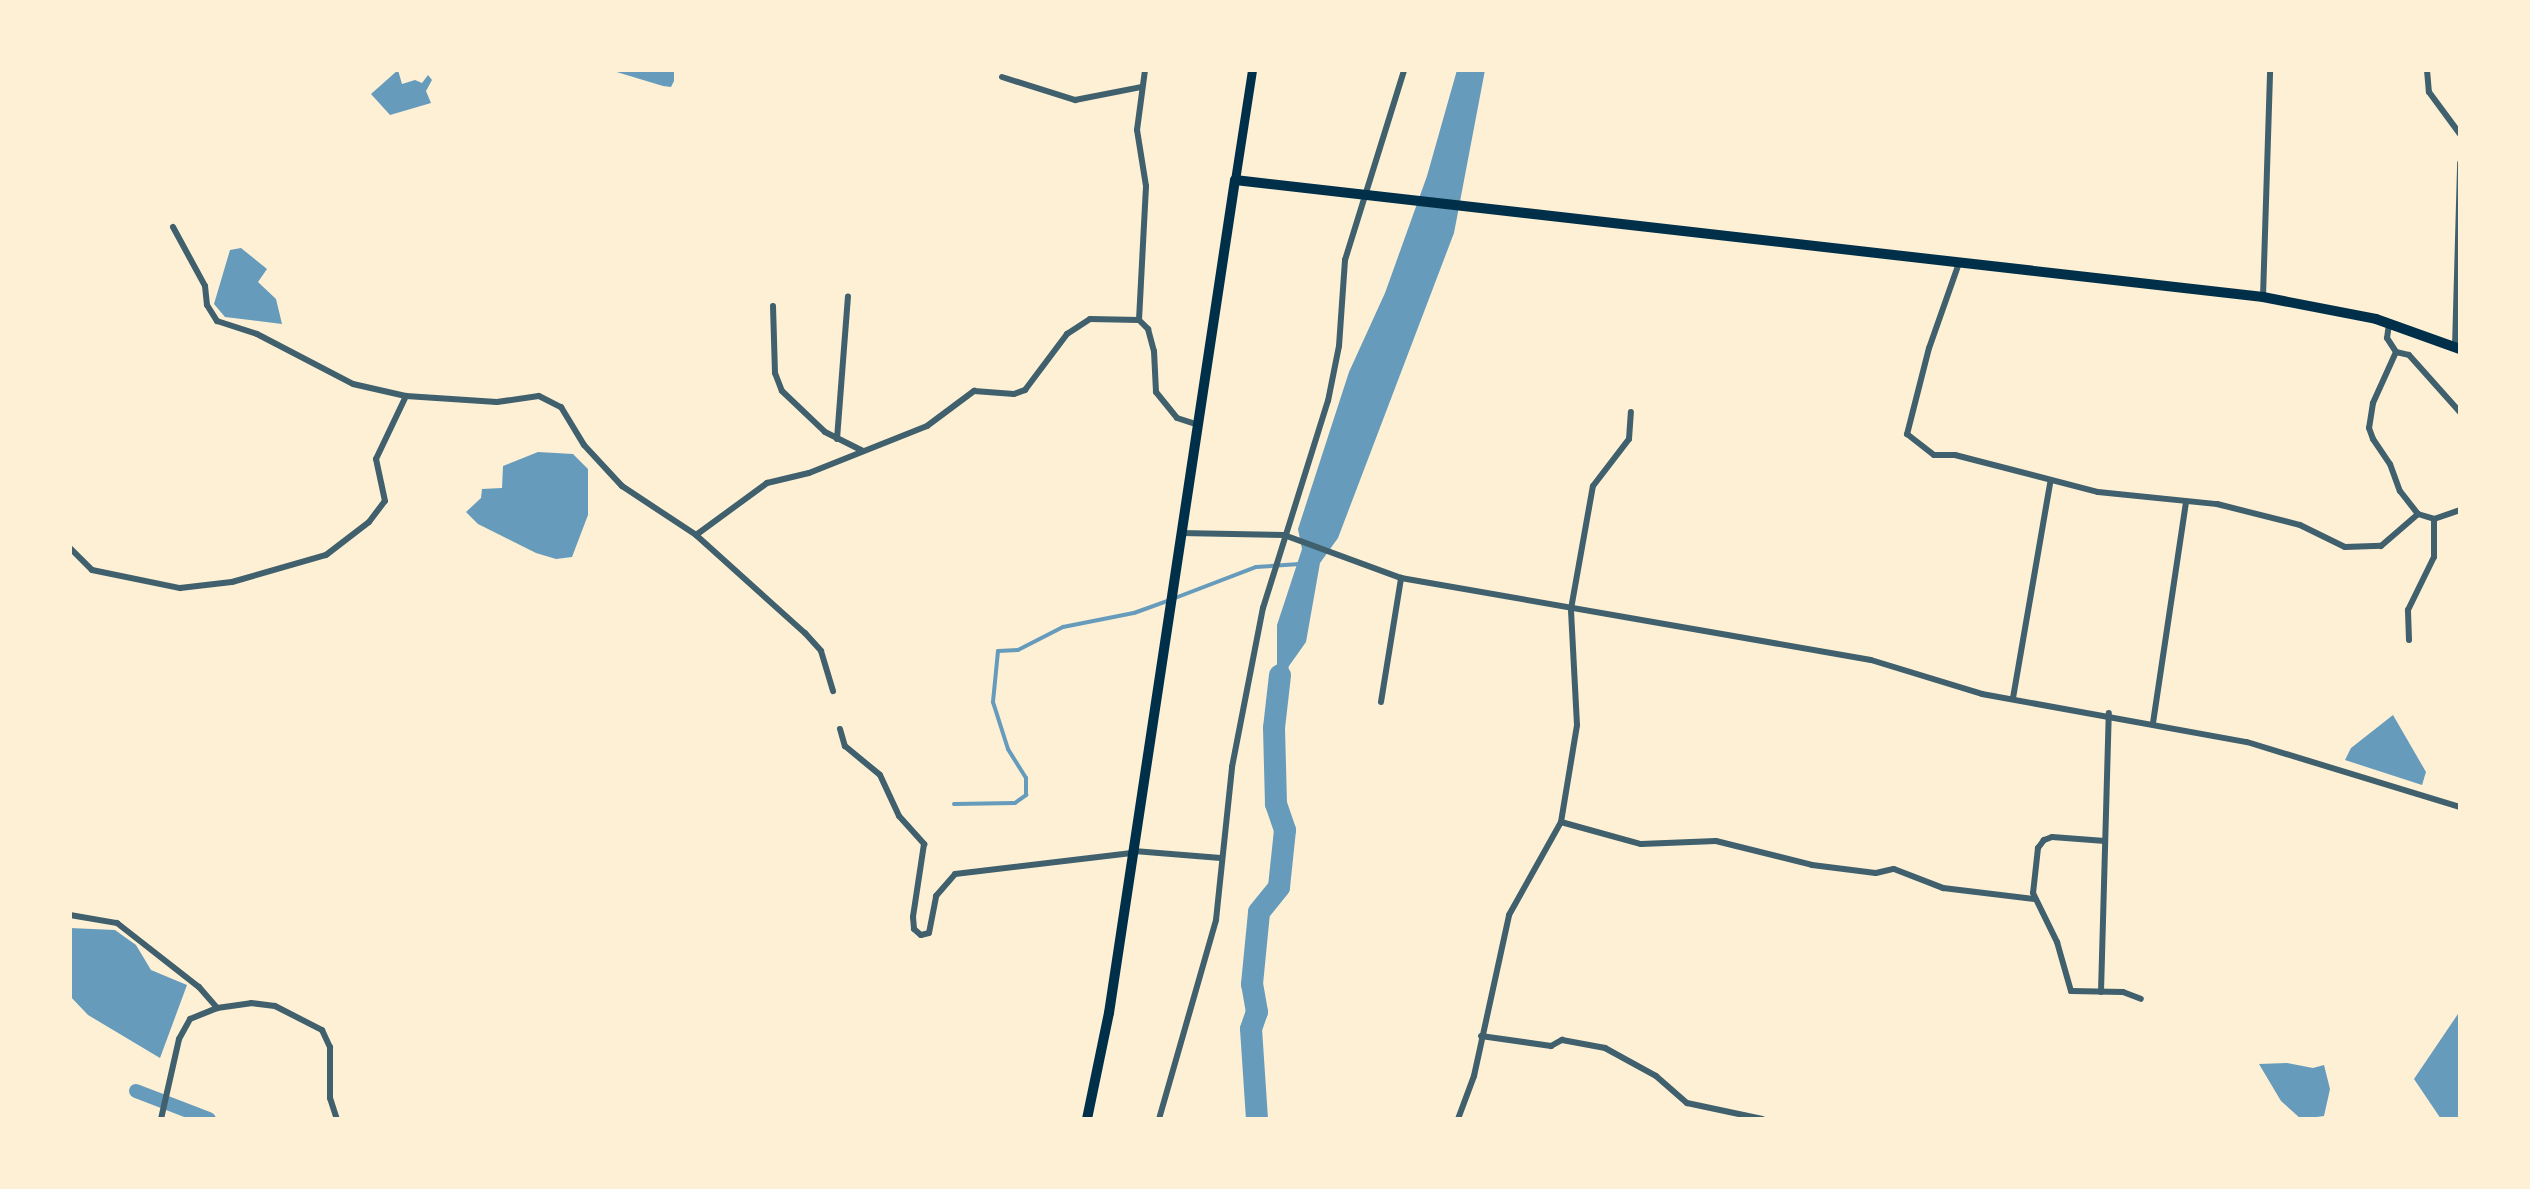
<!DOCTYPE html>
<html>
<head>
<meta charset="utf-8">
<style>
	body { margin:0 }
	#map { position:relative; width:2530px; height:1189px; overflow:hidden; background:#fdf0d5; font-family:Arial,sans-serif }
	div>[style] { position:absolute }
	[style*='--x'] { left:calc(var(--x)*1px); top:calc(var(--y)*1px); width:calc(var(--w)*1px); rotate:calc(var(--a)*1deg) }
	.water>* { inset:0; background:#669bbc }
	.stream>* { height:4px; margin:-2px; padding:0 2px; transform-origin:2px; border-radius:2px; background:#669bbc }
	.canal>* { height:14px; margin:-7px; padding:0 7px; transform-origin:7px; border-radius:7px; background:#669bbc }
	.river>* { height:22px; margin:-11px; padding:0 11px; transform-origin:11px; border-radius:11px; background:#669bbc }
	.minor>* { height:6px; margin:-3px; padding:0 3px; transform-origin:3px; border-radius:3px; background:#3f606c }
	.secondary>* { height:9px; margin:-4.5px; padding:0 4.5px; transform-origin:4.5px; border-radius:4.5px; background:#003049 }
	.primary>* { height:10px; margin:-5px; padding:0 5px; transform-origin:5px; border-radius:5px; background:#003049 }
	span { translate:-50% -50%; white-space:nowrap; text-align:center; line-height:1.15; -webkit-text-stroke:8px #fdf0d5; paint-order:stroke }
	.frame { position:absolute; inset:0; border:72px solid #fdf0d5; pointer-events:none }
</style>
</head>
<body>
<div id="map">
	<div class="water">
		<i style="clip-path:polygon(398px 70px,402px 84px,415px 80px,422px 83px,428px 75px,432px 80px,426px 91px,431px 103px,390px 115px,371px 94px)"></i>
		<i style="clip-path:polygon(610px 70px,674px 70px,674px 81px,671px 87px,663px 86px)"></i>
		<i style="clip-path:polygon(1457px 70px,1485px 70px,1454px 233px,1338px 538px,1320px 563px,1306px 642px,1289px 666px,1277px 708px,1277px 625px,1302px 549px,1298px 529px,1349px 372px,1385px 293px,1427px 176px)"></i>
		<i style="clip-path:polygon(241px 248px,267px 269px,258px 282px,276px 299px,282px 324px,225px 317px,214px 304px,230px 250px)"></i>
		<i style="clip-path:polygon(538px 452px,573px 454px,588px 469px,588px 515px,572px 557px,556px 559px,536px 553px,478px 524px,466px 512px,481px 498px,482px 489px,502px 488px,503px 466px)"></i>
		<i style="clip-path:polygon(2393px 715px,2426px 772px,2422px 785px,2345px 760px,2351px 748px)"></i>
		<i style="clip-path:polygon(70px 928px,115px 930px,136px 945px,151px 970px,187px 985px,160px 1058px,88px 1015px,70px 996px)"></i>
		<i style="clip-path:polygon(2460px 1011px,2460px 1119px,2441px 1119px,2414px 1079px)"></i>
		<i style="clip-path:polygon(2287px 1063px,2313px 1068px,2324px 1065px,2330px 1089px,2324px 1116px,2301px 1119px,2281px 1101px,2259px 1064px)"></i>
	</div>
	<div class="stream">
		<i style="--x:1175;--y:598;--w:87;--a:-20.9"></i>
		<i style="--x:1256;--y:567;--w:44;--a:-3.9"></i>
		<i style="--x:954;--y:804;--w:61;--a:-0.9"></i>
		<i style="--x:1015;--y:803;--w:14;--a:-36"></i>
		<i style="--x:1026;--y:795;--w:17;--a:-90"></i>
		<i style="--x:1026;--y:778;--w:34;--a:-122"></i>
		<i style="--x:1008;--y:749;--w:49;--a:-107.7"></i>
		<i style="--x:993;--y:702;--w:51;--a:-84.4"></i>
		<i style="--x:998;--y:651;--w:20;--a:-3"></i>
		<i style="--x:1018;--y:650;--w:51;--a:-27.1"></i>
		<i style="--x:1063;--y:627;--w:72;--a:-11.2"></i>
		<i style="--x:1134;--y:613;--w:35;--a:-20"></i>
	</div>
	<div class="canal">
		<i style="--x:136;--y:1091;--w:78;--a:21"></i>
	</div>
	<div class="river">
		<i style="--x:1257;--y:1119;--w:90;--a:-93.8"></i>
		<i style="--x:1251;--y:1029;--w:18;--a:-71"></i>
		<i style="--x:1257;--y:1012;--w:28;--a:-100"></i>
		<i style="--x:1252;--y:984;--w:72;--a:-84.4"></i>
		<i style="--x:1259;--y:912;--w:32;--a:-51"></i>
		<i style="--x:1279;--y:887;--w:57;--a:-84"></i>
		<i style="--x:1285;--y:830;--w:28;--a:-109"></i>
		<i style="--x:1276;--y:804;--w:76;--a:-91.5"></i>
		<i style="--x:1274;--y:728;--w:53;--a:-83.5"></i>
	</div>
	<div class="minor">
		<i style="--x:2427;--y:70;--w:22;--a:85"></i>
		<i style="--x:2429;--y:92;--w:52;--a:53.6"></i>
		<i style="--x:1002;--y:77;--w:77;--a:17.5"></i>
		<i style="--x:1075;--y:100;--w:67;--a:-11.1"></i>
		<i style="--x:173;--y:227;--w:67;--a:61.5"></i>
		<i style="--x:205;--y:286;--w:19;--a:84"></i>
		<i style="--x:207;--y:305;--w:19;--a:58"></i>
		<i style="--x:217;--y:321;--w:42;--a:18"></i>
		<i style="--x:257;--y:334;--w:108;--a:27.5"></i>
		<i style="--x:353;--y:384;--w:54;--a:12.8"></i>
		<i style="--x:406;--y:396;--w:91;--a:3.8"></i>
		<i style="--x:497;--y:402;--w:42;--a:-8.1"></i>
		<i style="--x:539;--y:396;--w:25;--a:27"></i>
		<i style="--x:561;--y:407;--w:44;--a:58.8"></i>
		<i style="--x:584;--y:445;--w:56;--a:47.2"></i>
		<i style="--x:622;--y:486;--w:89;--a:33.5"></i>
		<i style="--x:696;--y:535;--w:147;--a:42"></i>
		<i style="--x:805;--y:633;--w:24;--a:48"></i>
		<i style="--x:821;--y:651;--w:42;--a:73.3"></i>
		<i style="--x:1959;--y:263;--w:90;--a:109.4"></i>
		<i style="--x:1929;--y:348;--w:89;--a:104.3"></i>
		<i style="--x:1907;--y:434;--w:34;--a:38"></i>
		<i style="--x:1934;--y:455;--w:21;--a:0"></i>
		<i style="--x:1955;--y:455;--w:148;--a:14.5"></i>
		<i style="--x:2098;--y:492;--w:120;--a:5.8"></i>
		<i style="--x:2217;--y:504;--w:86;--a:14.2"></i>
		<i style="--x:2300;--y:525;--w:50;--a:26.1"></i>
		<i style="--x:2345;--y:547;--w:36;--a:-2"></i>
		<i style="--x:2381;--y:546;--w:49;--a:-40.9"></i>
		<i style="--x:2263;--y:297;--w:227;--a:-88.2"></i>
		<i style="--x:773;--y:306;--w:67;--a:88.3"></i>
		<i style="--x:775;--y:373;--w:19;--a:69"></i>
		<i style="--x:782;--y:391;--w:59;--a:43.6"></i>
		<i style="--x:825;--y:432;--w:42;--a:26.6"></i>
		<i style="--x:1139;--y:320;--w:134;--a:-87"></i>
		<i style="--x:1146;--y:186;--w:57;--a:-99.1"></i>
		<i style="--x:1137;--y:130;--w:61;--a:-82.4"></i>
		<i style="--x:2389;--y:324;--w:14;--a:98"></i>
		<i style="--x:2387;--y:338;--w:17;--a:57"></i>
		<i style="--x:2396;--y:352;--w:56;--a:114.3"></i>
		<i style="--x:2373;--y:403;--w:25;--a:99"></i>
		<i style="--x:2369;--y:428;--w:12;--a:70"></i>
		<i style="--x:2373;--y:439;--w:30;--a:56"></i>
		<i style="--x:2390;--y:464;--w:29;--a:70"></i>
		<i style="--x:2400;--y:491;--w:29;--a:52"></i>
		<i style="--x:2418;--y:514;--w:17;--a:17"></i>
		<i style="--x:2434;--y:519;--w:28;--a:-19"></i>
		<i style="--x:2455;--y:347;--w:184;--a:-88.4"></i>
		<i style="--x:2396;--y:352;--w:13;--a:13"></i>
		<i style="--x:2409;--y:355;--w:76;--a:48.2"></i>
		<i style="--x:837;--y:439;--w:143;--a:-85.6"></i>
		<i style="--x:1180;--y:533;--w:104;--a:1.1"></i>
		<i style="--x:1284;--y:535;--w:125;--a:20.2"></i>
		<i style="--x:1401;--y:578;--w:477;--a:9.9"></i>
		<i style="--x:1871;--y:660;--w:116;--a:17"></i>
		<i style="--x:1982;--y:694;--w:269;--a:10.3"></i>
		<i style="--x:2247;--y:742;--w:223;--a:17"></i>
		<i style="--x:696;--y:535;--w:88;--a:-36.2"></i>
		<i style="--x:767;--y:483;--w:43;--a:-13.4"></i>
		<i style="--x:809;--y:473;--w:127;--a:-21.7"></i>
		<i style="--x:927;--y:426;--w:59;--a:-36.7"></i>
		<i style="--x:974;--y:391;--w:40;--a:4.3"></i>
		<i style="--x:1014;--y:394;--w:12;--a:-20"></i>
		<i style="--x:1025;--y:390;--w:70;--a:-53.1"></i>
		<i style="--x:1067;--y:334;--w:27;--a:-33"></i>
		<i style="--x:1090;--y:319;--w:49;--a:1.2"></i>
		<i style="--x:1139;--y:320;--w:13;--a:45"></i>
		<i style="--x:1148;--y:329;--w:23;--a:75"></i>
		<i style="--x:1154;--y:351;--w:41;--a:87.2"></i>
		<i style="--x:1156;--y:392;--w:33;--a:51"></i>
		<i style="--x:1177;--y:418;--w:20;--a:18"></i>
		<i style="--x:70;--y:548;--w:31;--a:45"></i>
		<i style="--x:92;--y:570;--w:90;--a:11.6"></i>
		<i style="--x:180;--y:588;--w:52;--a:-6.6"></i>
		<i style="--x:232;--y:582;--w:98;--a:-16"></i>
		<i style="--x:326;--y:555;--w:54;--a:-37.5"></i>
		<i style="--x:369;--y:522;--w:26;--a:-53"></i>
		<i style="--x:385;--y:501;--w:43;--a:-102.1"></i>
		<i style="--x:376;--y:459;--w:70;--a:-64.5"></i>
		<i style="--x:2409;--y:640;--w:30;--a:-92"></i>
		<i style="--x:2408;--y:610;--w:59;--a:-63.9"></i>
		<i style="--x:2434;--y:557;--w:38;--a:-90"></i>
		<i style="--x:2013;--y:698;--w:218;--a:-80.2"></i>
		<i style="--x:1381;--y:702;--w:126;--a:-80.8"></i>
		<i style="--x:2153;--y:723;--w:224;--a:-81.5"></i>
		<i style="--x:840;--y:729;--w:18;--a:74"></i>
		<i style="--x:845;--y:746;--w:45;--a:39.6"></i>
		<i style="--x:880;--y:775;--w:45;--a:65.1"></i>
		<i style="--x:899;--y:816;--w:38;--a:48"></i>
		<i style="--x:924;--y:844;--w:74;--a:98.6"></i>
		<i style="--x:913;--y:917;--w:12;--a:85"></i>
		<i style="--x:914;--y:929;--w:9;--a:41"></i>
		<i style="--x:921;--y:935;--w:8;--a:-14"></i>
		<i style="--x:929;--y:933;--w:38;--a:-79"></i>
		<i style="--x:936;--y:896;--w:29;--a:-49"></i>
		<i style="--x:955;--y:874;--w:178;--a:-6.8"></i>
		<i style="--x:1561;--y:822;--w:83;--a:15.4"></i>
		<i style="--x:1641;--y:844;--w:75;--a:-2.3"></i>
		<i style="--x:1716;--y:841;--w:99;--a:14"></i>
		<i style="--x:1812;--y:865;--w:64;--a:7.1"></i>
		<i style="--x:1876;--y:873;--w:18;--a:-13"></i>
		<i style="--x:1894;--y:869;--w:53;--a:21.2"></i>
		<i style="--x:1943;--y:888;--w:92;--a:6.9"></i>
		<i style="--x:2105;--y:841;--w:53;--a:-175.7"></i>
		<i style="--x:2052;--y:837;--w:9;--a:159"></i>
		<i style="--x:2044;--y:840;--w:10;--a:127"></i>
		<i style="--x:2038;--y:848;--w:45;--a:96.3"></i>
		<i style="--x:2033;--y:893;--w:55;--a:63.9"></i>
		<i style="--x:2057;--y:942;--w:51;--a:74.1"></i>
		<i style="--x:2071;--y:991;--w:52;--a:1.1"></i>
		<i style="--x:2123;--y:992;--w:19;--a:21"></i>
		<i style="--x:1134;--y:851;--w:87;--a:4.6"></i>
		<i style="--x:70;--y:915;--w:48;--a:9.7"></i>
		<i style="--x:117;--y:923;--w:104;--a:38"></i>
		<i style="--x:199;--y:987;--w:28;--a:49"></i>
		<i style="--x:217;--y:1008;--w:34;--a:-8"></i>
		<i style="--x:251;--y:1003;--w:24;--a:7"></i>
		<i style="--x:275;--y:1006;--w:53;--a:27.1"></i>
		<i style="--x:322;--y:1030;--w:19;--a:65"></i>
		<i style="--x:330;--y:1047;--w:51;--a:90"></i>
		<i style="--x:330;--y:1098;--w:22;--a:72"></i>
		<i style="--x:2101;--y:992;--w:279;--a:-88.4"></i>
		<i style="--x:1481;--y:1036;--w:71;--a:8.1"></i>
		<i style="--x:1551;--y:1046;--w:13;--a:-29"></i>
		<i style="--x:1562;--y:1040;--w:44;--a:10.5"></i>
		<i style="--x:1605;--y:1048;--w:58;--a:28.8"></i>
		<i style="--x:1656;--y:1076;--w:41;--a:41.1"></i>
		<i style="--x:1687;--y:1103;--w:77;--a:12"></i>
		<i style="--x:161;--y:1119;--w:82;--a:-77.3"></i>
		<i style="--x:179;--y:1039;--w:23;--a:-61"></i>
		<i style="--x:190;--y:1019;--w:29;--a:-22"></i>
		<i style="--x:1159;--y:1119;--w:207;--a:-74"></i>
		<i style="--x:1216;--y:920;--w:154;--a:-84"></i>
		<i style="--x:1232;--y:767;--w:162;--a:-79"></i>
		<i style="--x:1263;--y:608;--w:217;--a:-72.6"></i>
		<i style="--x:1328;--y:401;--w:56;--a:-78.7"></i>
		<i style="--x:1339;--y:346;--w:86;--a:-86"></i>
		<i style="--x:1345;--y:260;--w:199;--a:-72.7"></i>
		<i style="--x:1458;--y:1119;--w:46;--a:-69.6"></i>
		<i style="--x:1474;--y:1076;--w:165;--a:-77.7"></i>
		<i style="--x:1509;--y:915;--w:107;--a:-60.8"></i>
		<i style="--x:1561;--y:822;--w:98;--a:-80.6"></i>
		<i style="--x:1577;--y:725;--w:116;--a:-93"></i>
		<i style="--x:1571;--y:609;--w:125;--a:-79.9"></i>
		<i style="--x:1593;--y:486;--w:59;--a:-52.5"></i>
		<i style="--x:1629;--y:439;--w:27;--a:-86"></i>
	</div>
	<div class="secondary">
		<i style="--x:1235;--y:180;--w:111;--a:-81.2"></i>
	</div>
	<div class="primary">
		<i style="--x:1087;--y:1119;--w:108;--a:-78.3"></i>
		<i style="--x:1109;--y:1013;--w:842;--a:-81.4"></i>
		<i style="--x:1235;--y:180;--w:1035;--a:6.49"></i>
		<i style="--x:2263;--y:297;--w:115;--a:11"></i>
		<i style="--x:2376;--y:319;--w:89;--a:19.7"></i>
	</div>
	<div class="frame"></div>
</div>
</body>
</html>
